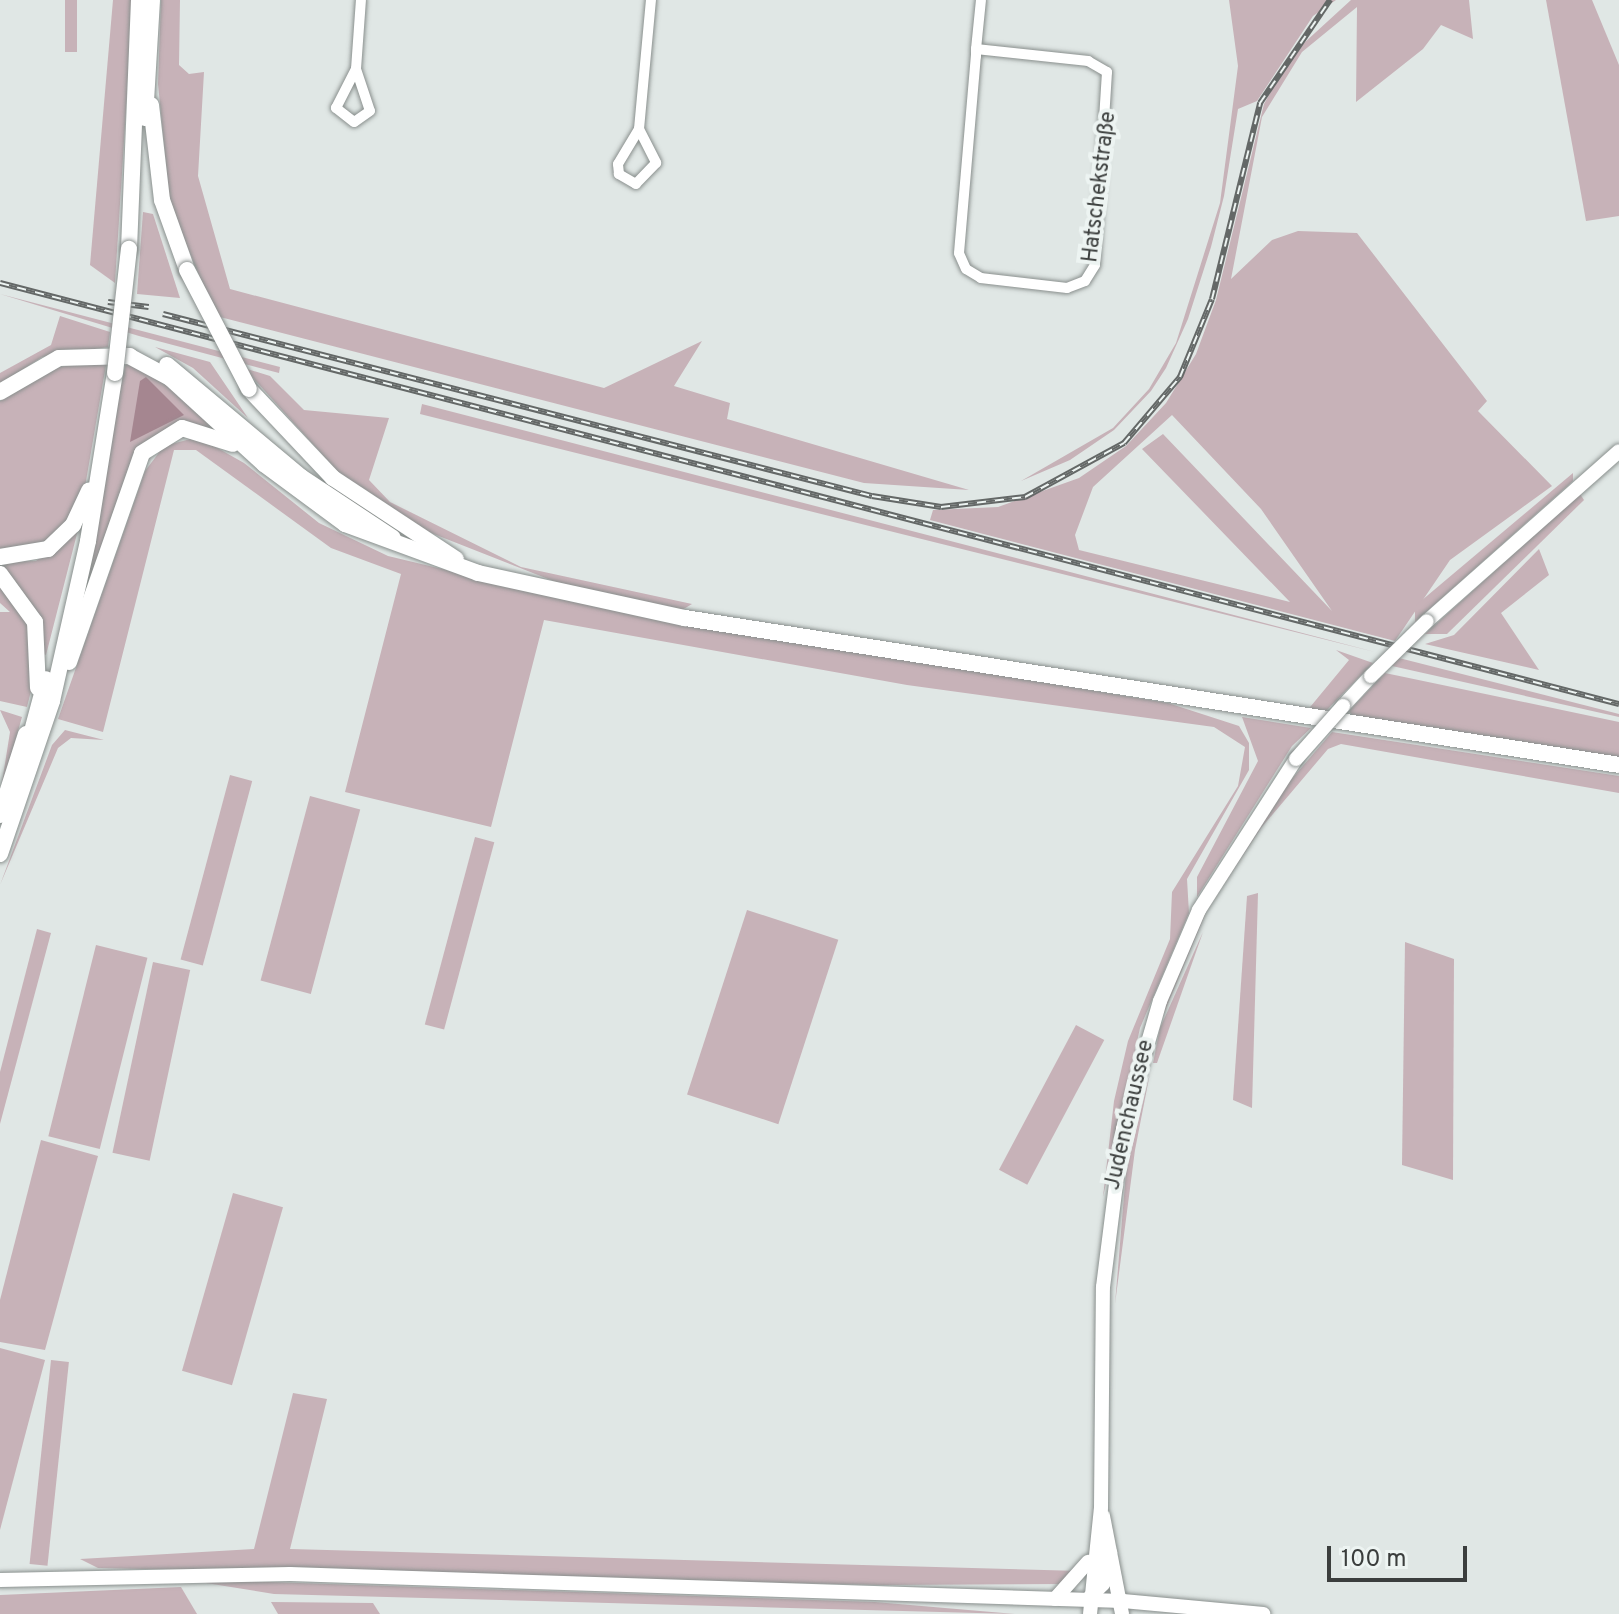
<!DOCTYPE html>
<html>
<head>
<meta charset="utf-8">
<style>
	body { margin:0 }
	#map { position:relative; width:1619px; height:1614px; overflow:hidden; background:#e0e7e5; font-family:Overpass,sans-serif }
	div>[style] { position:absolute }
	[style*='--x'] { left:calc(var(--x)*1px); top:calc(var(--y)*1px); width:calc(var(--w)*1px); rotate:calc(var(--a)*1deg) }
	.green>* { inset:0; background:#c7b2b8; transform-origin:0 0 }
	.water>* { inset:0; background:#a58690 }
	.roads { filter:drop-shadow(0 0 2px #898f8d) drop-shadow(0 0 2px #898f8d) }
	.street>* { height:10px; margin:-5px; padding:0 5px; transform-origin:5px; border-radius:5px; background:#fff }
	.secondary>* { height:14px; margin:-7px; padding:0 7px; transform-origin:7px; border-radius:7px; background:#fff }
	.primary>* { height:16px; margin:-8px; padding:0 8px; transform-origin:8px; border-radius:8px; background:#fff }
	.rail>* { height:6px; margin-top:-3px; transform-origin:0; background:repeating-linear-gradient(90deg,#edf4f2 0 9px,#646867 0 18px); box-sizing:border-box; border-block:2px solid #646867 }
	.bridges { filter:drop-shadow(0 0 2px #898f8d) drop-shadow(0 0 2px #898f8d) }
	.secondary-bridge>* { height:14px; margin:-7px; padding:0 7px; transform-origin:7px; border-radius:7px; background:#fff }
	.primary-bridge>* { height:16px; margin:-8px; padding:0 8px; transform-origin:8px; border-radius:8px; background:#fff }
	span { translate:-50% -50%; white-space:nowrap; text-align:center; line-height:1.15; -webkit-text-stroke:8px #edf4f2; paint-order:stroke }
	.street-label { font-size:22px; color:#3b3e3d }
	.scale { position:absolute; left:1327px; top:1546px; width:140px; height:36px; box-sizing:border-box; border:4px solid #3b3e3d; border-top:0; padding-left:10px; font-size:24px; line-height:28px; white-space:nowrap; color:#3b3e3d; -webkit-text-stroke:6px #edf4f2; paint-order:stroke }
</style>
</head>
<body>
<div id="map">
	<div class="green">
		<i style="left:65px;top:0;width:12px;height:52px"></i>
		<i style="clip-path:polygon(113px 0,133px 0,115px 283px,90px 265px)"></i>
		<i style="clip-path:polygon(161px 0,180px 0,179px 65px,189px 74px,204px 72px,198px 176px,230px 289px,604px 388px,702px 341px,674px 386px,730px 403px,727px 419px,969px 490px,864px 483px,216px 316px,170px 205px,158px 84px)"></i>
		<i style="clip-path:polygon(1229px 0,1336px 0,1313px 16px,1257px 101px,1238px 109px,1224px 196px,1211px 247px,1188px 319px,1166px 368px,1151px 391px,1114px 430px,1070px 460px,1021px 481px,1113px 428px,1149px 389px,1176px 343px,1220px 203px,1238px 66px)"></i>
		<i style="clip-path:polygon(evenodd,1351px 0,1469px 0,1473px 39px,1441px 25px,1423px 49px,1356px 102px,1357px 7px,1302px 52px,1262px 117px,1231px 279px,1272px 240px,1298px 231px,1357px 233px,1487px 401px,1478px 411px,1552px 486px,1450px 560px,1395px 641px,930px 520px,933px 510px,998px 507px,1079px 478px,1126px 446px,1166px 403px,1196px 354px,1216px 300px,1264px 104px,1292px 54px,1351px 0,1172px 415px,1261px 509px,1332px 611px,1163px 434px,1142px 449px,1290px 602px,1079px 550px,1075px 535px,1093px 487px,1172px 415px)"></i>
		<i style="clip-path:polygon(1546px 0,1592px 0,1619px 65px,1619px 216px,1586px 221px)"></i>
		<i style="clip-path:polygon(143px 212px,153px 214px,180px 298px,137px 294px)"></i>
		<i style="clip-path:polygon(0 294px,280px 367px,279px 373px,139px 336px)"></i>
		<i style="clip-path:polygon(60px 316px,110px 332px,108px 347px,42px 357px,0 384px,0 373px,51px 345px)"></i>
		<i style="clip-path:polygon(155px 347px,210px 362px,248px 418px,193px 368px)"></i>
		<i style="clip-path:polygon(107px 359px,85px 487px,68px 521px,45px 544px,0 552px,0 401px,54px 368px)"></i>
		<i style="clip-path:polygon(126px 362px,155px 373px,214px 429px,173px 425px,134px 452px,67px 645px)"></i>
		<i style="clip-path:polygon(244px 368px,270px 376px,304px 410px,389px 418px,369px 480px,390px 502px,521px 567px,692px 604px,682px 610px,561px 584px,421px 529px,338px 472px)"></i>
		<i style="clip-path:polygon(422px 404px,1070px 572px,1375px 652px,420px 414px)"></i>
		<i style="clip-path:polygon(198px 437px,244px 463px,319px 523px,388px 556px,635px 615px,1168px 703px,1239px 726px,1249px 743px,1249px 770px,1187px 879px,1189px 913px,1140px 1028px,1103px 1197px,1114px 1101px,1128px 1041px,1170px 939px,1172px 892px,1238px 786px,1245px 747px,1214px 727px,907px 685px,544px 620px,491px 827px,345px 792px,401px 574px,331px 548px,196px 450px,174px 450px,103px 732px,58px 719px,145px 471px,164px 446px)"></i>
		<i style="clip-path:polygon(1573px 473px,1573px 481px,1415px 622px,1415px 606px)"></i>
		<i style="clip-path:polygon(1580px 494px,1584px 500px,1447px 634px,1425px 634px)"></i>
		<i style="clip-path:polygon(79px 526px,46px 655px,44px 654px,0 562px,36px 561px)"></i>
		<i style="clip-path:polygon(1539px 549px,1549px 575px,1501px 613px,1539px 670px,1425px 644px,1454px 635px)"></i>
		<i style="clip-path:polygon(0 582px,25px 611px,36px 671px,27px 707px,0 701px,0 612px,10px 612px,0 603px)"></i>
		<i style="clip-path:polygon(1336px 650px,1373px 663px,1322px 715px,1306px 712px,1349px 660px)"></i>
		<i style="clip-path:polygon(1399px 658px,1619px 714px,1619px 717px,1392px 666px)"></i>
		<i style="clip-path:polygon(1385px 673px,1619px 722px,1619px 761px,1354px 719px,1349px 711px)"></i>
		<i style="clip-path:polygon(0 710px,22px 717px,0 795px,10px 732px)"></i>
		<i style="clip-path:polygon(1242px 717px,1311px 728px,1292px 746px,1197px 897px,1197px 877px,1258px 761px)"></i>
		<i style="clip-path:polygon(65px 730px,104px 740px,71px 738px,58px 748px,0 885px,52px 745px)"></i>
		<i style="clip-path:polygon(1332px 732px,1619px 776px,1619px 793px,1341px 744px,1328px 749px,1261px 828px,1207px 910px,1135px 1083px,1190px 936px,1272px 802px)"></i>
		<i style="left:230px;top:775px;width:23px;height:191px;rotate:15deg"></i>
		<i style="left:310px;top:796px;width:52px;height:191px;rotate:15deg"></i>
		<i style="left:475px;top:837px;width:20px;height:194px;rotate:15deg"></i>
		<i style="clip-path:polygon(1258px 893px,1252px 1108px,1233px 1100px,1247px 896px)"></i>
		<i style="left:747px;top:910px;width:96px;height:194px;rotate:18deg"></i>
		<i style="clip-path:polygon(37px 929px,51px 933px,0 1124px,0 1072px)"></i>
		<i style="clip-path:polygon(1203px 932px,1157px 1063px,1153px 1063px,1160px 1028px)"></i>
		<i style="clip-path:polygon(1405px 942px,1454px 959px,1453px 1180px,1402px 1165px)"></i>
		<i style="left:96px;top:945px;width:53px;height:197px;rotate:14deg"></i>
		<i style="left:153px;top:962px;width:38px;height:195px;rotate:12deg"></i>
		<i style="left:1076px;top:1025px;width:32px;height:164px;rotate:28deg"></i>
		<i style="clip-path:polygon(1150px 1073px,1135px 1150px,1115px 1304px,1126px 1172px)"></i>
		<i style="clip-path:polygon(41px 1140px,98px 1156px,45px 1350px,0 1342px,0 1300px)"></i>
		<i style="left:233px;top:1193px;width:52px;height:185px;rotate:16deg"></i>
		<i style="clip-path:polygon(0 1348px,45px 1360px,0 1530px)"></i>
		<i style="left:51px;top:1360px;width:18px;height:205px;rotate:6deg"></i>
		<i style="clip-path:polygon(293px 1393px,327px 1399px,290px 1549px,1081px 1571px,1066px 1584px,883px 1585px,98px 1568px,80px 1559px,254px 1549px)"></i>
		<i style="clip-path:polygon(181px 1579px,875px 1602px,1015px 1614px,274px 1594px)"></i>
		<i style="clip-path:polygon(181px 1587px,197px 1614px,0 1614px,0 1595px)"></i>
		<i style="clip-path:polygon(271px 1602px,373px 1603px,380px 1614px,278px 1614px)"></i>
	</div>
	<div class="water">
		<i style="clip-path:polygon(146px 377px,184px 415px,130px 442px,140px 381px)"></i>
	</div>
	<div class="roads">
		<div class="street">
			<i style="--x:976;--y:49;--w:113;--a:6.1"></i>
			<i style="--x:1088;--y:61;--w:22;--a:30"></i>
			<i style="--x:1107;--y:72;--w:193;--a:93.6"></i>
			<i style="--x:1095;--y:265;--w:19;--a:122"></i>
			<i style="--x:1085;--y:281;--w:19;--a:159"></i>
			<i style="--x:1067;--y:288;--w:87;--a:-173.4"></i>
			<i style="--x:981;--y:278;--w:17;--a:-149"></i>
			<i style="--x:966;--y:269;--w:17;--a:-114"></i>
			<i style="--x:959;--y:253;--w:198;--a:-85.1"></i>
			<i style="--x:976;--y:56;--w:7;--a:-90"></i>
			<i style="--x:976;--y:49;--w:49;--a:-84.2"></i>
			<i style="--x:356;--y:69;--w:44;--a:71.6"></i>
			<i style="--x:370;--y:111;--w:19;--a:145"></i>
			<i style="--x:354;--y:122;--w:23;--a:-142"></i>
			<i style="--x:336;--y:108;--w:44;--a:-62.9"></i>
			<i style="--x:356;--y:69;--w:69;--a:-85.9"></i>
			<i style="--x:639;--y:129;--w:38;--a:63"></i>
			<i style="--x:656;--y:163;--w:29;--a:134"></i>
			<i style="--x:636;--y:184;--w:20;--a:-150"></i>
			<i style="--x:619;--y:174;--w:10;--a:-96"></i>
			<i style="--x:618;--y:164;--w:41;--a:-59"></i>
			<i style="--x:639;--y:129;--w:130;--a:-84.7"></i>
		</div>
		<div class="secondary">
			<i style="--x:1427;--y:621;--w:256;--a:-41.5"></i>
			<i style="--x:1343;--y:706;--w:41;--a:-47"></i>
			<i style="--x:1103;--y:1516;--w:100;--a:79"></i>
			<i style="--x:0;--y:1580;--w:290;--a:-1.2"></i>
			<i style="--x:290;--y:1574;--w:833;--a:1.86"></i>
			<i style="--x:1123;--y:1601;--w:141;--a:5.3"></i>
			<i style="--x:1055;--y:1599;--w:50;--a:-48.3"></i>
			<i style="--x:1087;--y:1600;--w:23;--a:-45"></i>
			<i style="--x:1103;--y:1584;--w:32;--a:-77"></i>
			<i style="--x:1090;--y:1614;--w:107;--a:-84.1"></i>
			<i style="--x:1101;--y:1508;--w:221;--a:-89.5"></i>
			<i style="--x:1103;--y:1287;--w:159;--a:-82.8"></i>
			<i style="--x:1123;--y:1129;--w:133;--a:-73.9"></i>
			<i style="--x:1160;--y:1001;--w:99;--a:-66.8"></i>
			<i style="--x:1199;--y:910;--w:179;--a:-57.3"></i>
		</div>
		<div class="primary">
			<i style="--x:151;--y:105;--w:96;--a:83.4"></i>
			<i style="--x:162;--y:200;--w:74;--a:70.3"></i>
			<i style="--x:145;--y:118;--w:118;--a:-86.6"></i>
			<i style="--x:129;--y:249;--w:249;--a:-87.7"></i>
			<i style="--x:129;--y:356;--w:47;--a:28.2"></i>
			<i style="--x:170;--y:378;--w:127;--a:42.5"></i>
			<i style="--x:264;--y:464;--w:101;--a:36.5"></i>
			<i style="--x:345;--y:524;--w:142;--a:20.2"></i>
			<i style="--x:478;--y:573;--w:212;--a:12.3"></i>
			<i style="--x:685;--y:618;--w:945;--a:8.94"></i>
			<i style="--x:167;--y:365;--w:175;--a:39.9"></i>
			<i style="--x:301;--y:477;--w:110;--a:33.5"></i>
			<i style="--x:249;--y:389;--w:122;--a:46.7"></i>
			<i style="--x:333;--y:478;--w:147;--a:33.4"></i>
			<i style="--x:0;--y:392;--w:68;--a:-30"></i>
			<i style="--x:59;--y:358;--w:71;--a:-1.6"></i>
			<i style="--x:0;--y:557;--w:49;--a:-9.5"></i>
			<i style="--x:48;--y:549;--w:35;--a:-44"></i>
			<i style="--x:73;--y:525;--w:38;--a:-65"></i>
			<i style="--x:0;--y:574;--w:59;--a:53.9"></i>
			<i style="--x:35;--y:622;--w:66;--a:87.4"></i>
			<i style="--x:69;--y:662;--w:221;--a:-70.7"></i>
			<i style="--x:142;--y:453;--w:47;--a:-32"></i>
			<i style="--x:182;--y:428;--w:53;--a:17.4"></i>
			<i style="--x:28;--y:746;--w:69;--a:-75"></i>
			<i style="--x:0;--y:815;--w:85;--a:-72.2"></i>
			<i style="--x:0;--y:854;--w:162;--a:-71.2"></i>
			<i style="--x:52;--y:701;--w:164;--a:-77.3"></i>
			<i style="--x:88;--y:541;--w:170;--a:-80.9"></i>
		</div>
	</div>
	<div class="rail">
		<i style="--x:0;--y:283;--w:1673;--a:14.58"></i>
		<i style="--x:108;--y:302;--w:41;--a:7"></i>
		<i style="--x:163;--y:314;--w:732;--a:14.4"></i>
		<i style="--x:872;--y:496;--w:70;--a:9.1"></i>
		<i style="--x:941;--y:507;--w:85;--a:-6.8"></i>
		<i style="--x:1025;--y:497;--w:113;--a:-28.6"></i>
		<i style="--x:1124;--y:443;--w:87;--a:-49.7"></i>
		<i style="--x:1180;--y:377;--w:84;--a:-67.7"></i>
		<i style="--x:1212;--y:299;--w:202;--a:-76.2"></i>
		<i style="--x:1260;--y:103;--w:125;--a:-55.8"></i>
	</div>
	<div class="bridges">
		<div class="secondary-bridge">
			<i style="--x:1371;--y:676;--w:78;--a:-44.5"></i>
			<i style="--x:1296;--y:759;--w:71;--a:-48.4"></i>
		</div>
		<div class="primary-bridge">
			<i style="--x:187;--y:270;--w:134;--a:62.5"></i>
			<i style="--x:115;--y:373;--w:125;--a:-83.6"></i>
		</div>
	</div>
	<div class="street-label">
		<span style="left:1100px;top:187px;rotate:-83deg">Hatschekstraße</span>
		<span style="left:1130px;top:1115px;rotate:-77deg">Judenchaussee</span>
	</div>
	<div class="scale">100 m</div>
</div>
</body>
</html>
